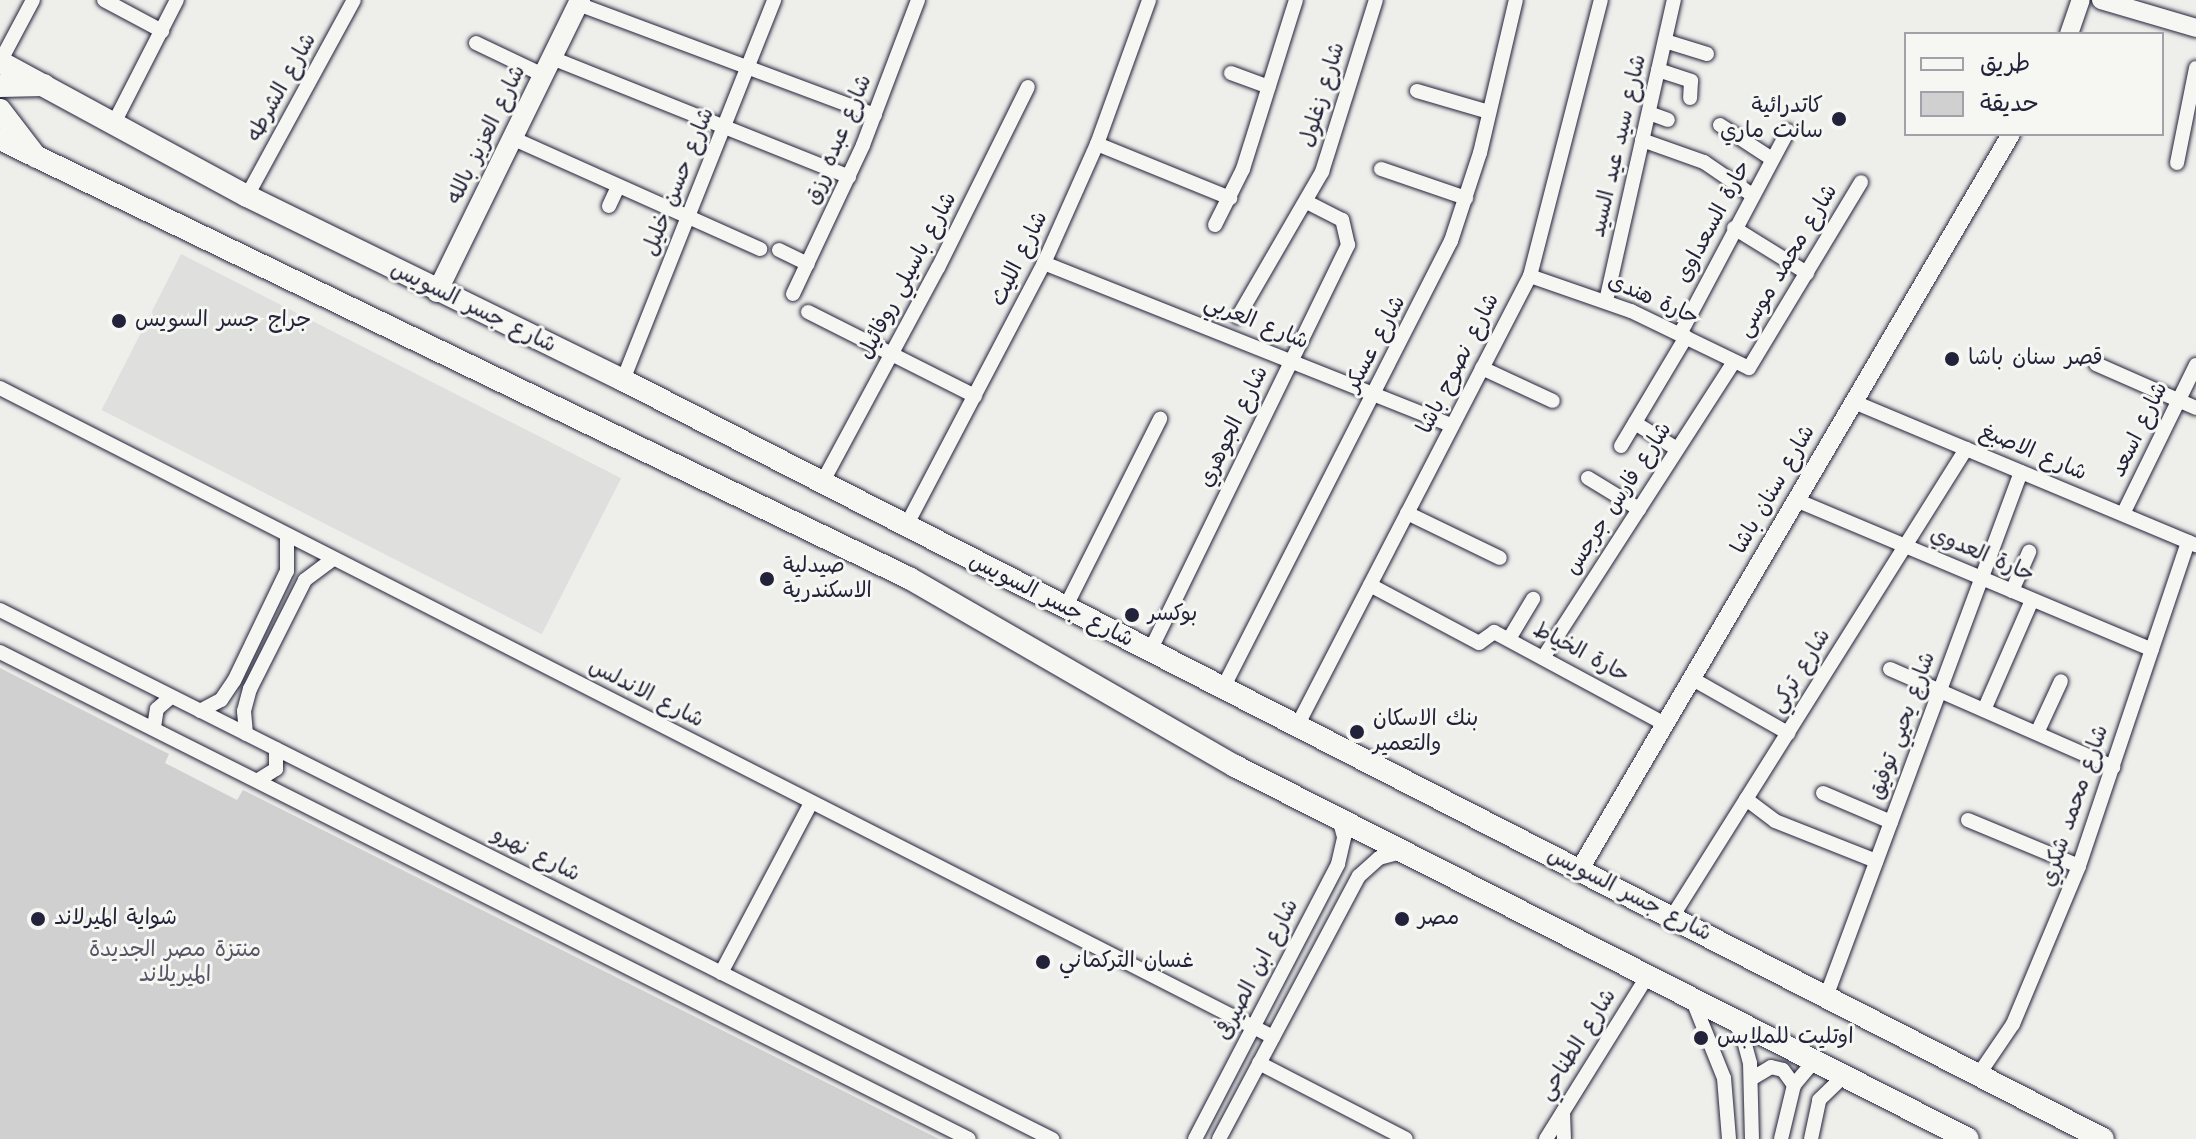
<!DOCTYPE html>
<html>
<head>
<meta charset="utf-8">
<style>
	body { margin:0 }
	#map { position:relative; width:2196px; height:1139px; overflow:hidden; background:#eeeeeb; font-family:Kalam,"Playpen Sans Arabic",sans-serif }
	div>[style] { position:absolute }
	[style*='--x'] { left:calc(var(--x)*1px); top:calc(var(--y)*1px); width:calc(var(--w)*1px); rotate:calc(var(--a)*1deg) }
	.built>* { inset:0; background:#dfdfde; transform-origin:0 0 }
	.green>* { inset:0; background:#d0d0d1 }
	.roads { filter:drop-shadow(0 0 2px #22223b) drop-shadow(0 0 2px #22223b) }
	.minor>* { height:14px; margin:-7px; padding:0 7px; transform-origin:7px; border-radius:7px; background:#f6f6f2 }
	.tertiary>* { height:18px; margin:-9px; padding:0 9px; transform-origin:9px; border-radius:9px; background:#f6f6f2 }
	.secondary>* { height:20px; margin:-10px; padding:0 10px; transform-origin:10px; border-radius:10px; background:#f6f6f2 }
	.primary>* { height:22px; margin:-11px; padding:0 11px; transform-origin:11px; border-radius:11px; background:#f6f6f2 }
	.dots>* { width:22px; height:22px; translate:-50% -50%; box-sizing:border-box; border:4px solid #f6f6f2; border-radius:50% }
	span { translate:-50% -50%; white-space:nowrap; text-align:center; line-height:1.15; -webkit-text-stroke:6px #f6f6f2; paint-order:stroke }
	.street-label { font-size:22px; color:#22223b }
	.poi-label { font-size:22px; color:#22223b }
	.right { translate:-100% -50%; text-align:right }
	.left { translate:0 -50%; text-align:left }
	.park-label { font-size:22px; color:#565668 }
	.legend { position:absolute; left:1904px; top:32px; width:260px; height:104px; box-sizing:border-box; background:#f6f6f2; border:2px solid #a1a1a9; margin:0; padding:10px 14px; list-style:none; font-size:24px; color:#22223b }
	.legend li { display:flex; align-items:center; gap:16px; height:40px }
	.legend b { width:40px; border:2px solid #a1a1a9 }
</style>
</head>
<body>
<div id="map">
	<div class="built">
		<i style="left:181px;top:254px;width:494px;height:175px;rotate:27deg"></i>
	</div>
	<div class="green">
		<i style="clip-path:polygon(0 668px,169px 754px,165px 763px,237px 800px,243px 790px,939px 1139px,0 1139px)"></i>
	</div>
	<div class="roads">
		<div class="minor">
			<i style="--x:104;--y:0;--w:66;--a:28.1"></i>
			<i style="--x:578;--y:4;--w:317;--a:20.5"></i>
			<i style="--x:1665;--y:41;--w:44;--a:17.2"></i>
			<i style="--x:476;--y:43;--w:74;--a:25.5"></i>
			<i style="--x:552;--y:58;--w:320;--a:21.8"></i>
			<i style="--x:0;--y:62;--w:70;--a:-62"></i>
			<i style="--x:1658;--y:70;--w:35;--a:18"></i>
			<i style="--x:1691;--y:81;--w:17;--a:93"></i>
			<i style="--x:1231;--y:73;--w:40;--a:20.2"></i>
			<i style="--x:1417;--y:91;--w:75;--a:16.3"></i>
			<i style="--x:1649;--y:113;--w:20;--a:20"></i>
			<i style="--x:115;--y:121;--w:136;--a:-62.9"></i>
			<i style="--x:1720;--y:125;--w:62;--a:33.2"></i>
			<i style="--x:512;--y:138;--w:272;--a:24.1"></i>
			<i style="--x:1642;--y:140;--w:66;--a:19.5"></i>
			<i style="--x:1704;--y:162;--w:58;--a:34.5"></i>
			<i style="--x:1097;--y:144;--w:144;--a:22.1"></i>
			<i style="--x:2177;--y:163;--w:97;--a:-78.7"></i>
			<i style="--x:1381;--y:169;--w:90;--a:18.8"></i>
			<i style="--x:247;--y:196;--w:223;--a:-61.4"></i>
			<i style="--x:609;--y:206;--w:21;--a:-65"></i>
			<i style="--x:1215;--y:225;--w:63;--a:-63.4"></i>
			<i style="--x:1243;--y:169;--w:177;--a:-72.6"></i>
			<i style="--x:1734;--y:228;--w:86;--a:31.7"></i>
			<i style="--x:779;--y:250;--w:32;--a:26"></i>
			<i style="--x:1044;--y:263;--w:439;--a:21.7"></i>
			<i style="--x:1530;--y:276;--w:107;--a:19.1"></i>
			<i style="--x:1631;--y:311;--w:131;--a:25.8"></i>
			<i style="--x:1749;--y:368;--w:217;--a:-58.9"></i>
			<i style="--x:793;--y:294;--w:165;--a:-64.8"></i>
			<i style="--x:863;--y:145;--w:155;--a:-69.2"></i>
			<i style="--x:1606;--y:301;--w:309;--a:-77.3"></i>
			<i style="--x:808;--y:312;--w:187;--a:26.7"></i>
			<i style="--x:1238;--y:317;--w:168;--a:-59.9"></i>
			<i style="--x:1322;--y:172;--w:180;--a:-72.6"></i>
			<i style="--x:1680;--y:334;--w:230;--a:-62"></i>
			<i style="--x:2096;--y:364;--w:109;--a:23.7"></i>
			<i style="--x:1482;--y:368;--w:78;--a:24.9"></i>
			<i style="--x:623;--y:380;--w:409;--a:-68.3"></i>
			<i style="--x:0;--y:388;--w:1429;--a:27.01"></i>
			<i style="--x:1854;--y:402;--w:371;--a:22.7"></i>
			<i style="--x:1635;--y:423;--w:49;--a:31.8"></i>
			<i style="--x:1621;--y:446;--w:127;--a:-59.2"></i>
			<i style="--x:1588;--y:478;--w:60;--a:31.3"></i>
			<i style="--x:822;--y:483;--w:244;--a:-61.7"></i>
			<i style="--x:938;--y:268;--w:202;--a:-63.6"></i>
			<i style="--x:1796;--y:500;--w:386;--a:22.8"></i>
			<i style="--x:1407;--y:513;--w:103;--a:25.8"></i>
			<i style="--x:2123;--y:514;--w:166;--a:-63.9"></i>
			<i style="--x:906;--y:526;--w:297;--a:-62.3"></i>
			<i style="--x:1044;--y:263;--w:130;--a:-66"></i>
			<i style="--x:1097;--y:144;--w:153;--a:-70.1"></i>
			<i style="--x:1370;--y:585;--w:123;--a:28"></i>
			<i style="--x:1479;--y:643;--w:19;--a:-36"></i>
			<i style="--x:1494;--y:632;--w:194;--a:28.3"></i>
			<i style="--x:2012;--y:591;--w:43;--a:-66.4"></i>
			<i style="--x:1065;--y:608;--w:212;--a:-63.3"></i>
			<i style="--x:0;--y:610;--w:1178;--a:26.7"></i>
			<i style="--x:1509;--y:639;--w:47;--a:-59"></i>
			<i style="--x:1150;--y:651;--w:452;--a:-64"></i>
			<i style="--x:1348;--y:245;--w:26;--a:-103"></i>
			<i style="--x:1342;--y:220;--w:39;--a:-153"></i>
			<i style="--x:0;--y:652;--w:1084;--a:26.68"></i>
			<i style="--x:1543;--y:658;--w:351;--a:-57.2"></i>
			<i style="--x:1890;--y:669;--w:244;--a:23.7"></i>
			<i style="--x:1691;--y:678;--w:112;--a:29.6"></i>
			<i style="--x:1223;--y:688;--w:502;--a:-62.98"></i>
			<i style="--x:1451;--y:241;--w:93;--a:-71.8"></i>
			<i style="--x:1480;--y:153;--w:157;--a:-76.8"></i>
			<i style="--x:1984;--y:710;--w:120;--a:-66.4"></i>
			<i style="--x:200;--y:711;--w:24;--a:-28"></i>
			<i style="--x:221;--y:700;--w:23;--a:-56"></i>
			<i style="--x:234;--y:681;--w:122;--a:-64.3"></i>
			<i style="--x:287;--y:571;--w:34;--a:-90"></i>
			<i style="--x:1297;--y:726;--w:507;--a:-62.63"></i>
			<i style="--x:1530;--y:276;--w:285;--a:-75.6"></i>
			<i style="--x:154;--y:727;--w:18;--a:-81"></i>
			<i style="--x:157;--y:709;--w:18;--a:-41"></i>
			<i style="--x:2037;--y:733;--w:57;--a:-65.2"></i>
			<i style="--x:246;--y:734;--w:23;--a:-95"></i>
			<i style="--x:244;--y:711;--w:23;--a:-75"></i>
			<i style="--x:250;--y:689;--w:122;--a:-63.2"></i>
			<i style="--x:305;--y:580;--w:34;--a:-37"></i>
			<i style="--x:260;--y:779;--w:19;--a:-32"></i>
			<i style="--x:276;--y:769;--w:20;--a:-90"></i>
			<i style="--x:1823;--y:793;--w:74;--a:23.1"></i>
			<i style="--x:1746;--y:799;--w:36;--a:37"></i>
			<i style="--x:1775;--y:821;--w:109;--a:21.6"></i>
			<i style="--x:1968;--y:820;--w:120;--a:22.5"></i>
			<i style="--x:1672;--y:917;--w:553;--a:-57.86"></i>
			<i style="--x:721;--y:973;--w:192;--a:-62.1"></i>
			<i style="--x:1826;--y:997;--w:560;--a:-69.62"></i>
			<i style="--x:1693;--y:1001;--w:83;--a:68.1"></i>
			<i style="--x:1724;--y:1078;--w:61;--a:85.3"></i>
			<i style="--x:1739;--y:1022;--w:42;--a:75"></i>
			<i style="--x:1750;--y:1063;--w:76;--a:88.5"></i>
			<i style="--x:1259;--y:1063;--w:165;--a:27.3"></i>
			<i style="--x:1979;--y:1074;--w:60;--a:-55.8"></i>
			<i style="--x:2013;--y:1024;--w:171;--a:-67.3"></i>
			<i style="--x:2079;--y:866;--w:342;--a:-71.4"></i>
			<i style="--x:1751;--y:1079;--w:23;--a:-31"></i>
			<i style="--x:1771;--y:1067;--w:12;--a:14"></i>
			<i style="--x:1783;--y:1070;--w:19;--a:54"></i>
			<i style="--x:1563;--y:1112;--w:27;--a:88"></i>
			<i style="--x:1195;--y:1139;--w:310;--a:-62.5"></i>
			<i style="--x:1338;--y:864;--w:28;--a:-77"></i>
			<i style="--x:1344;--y:837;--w:20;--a:-105"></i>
			<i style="--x:1219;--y:1139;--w:298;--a:-62"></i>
			<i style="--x:1359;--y:876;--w:27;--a:-42"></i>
			<i style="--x:1379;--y:858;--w:27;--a:-15"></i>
			<i style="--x:1546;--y:1139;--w:193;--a:-58.1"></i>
			<i style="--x:1781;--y:1139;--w:56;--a:-76.5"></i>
			<i style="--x:1794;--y:1085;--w:33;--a:-50"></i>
			<i style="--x:1811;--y:1139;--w:40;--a:-78"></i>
			<i style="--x:1819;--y:1100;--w:36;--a:-44"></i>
		</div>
		<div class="tertiary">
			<i style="--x:2101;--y:0;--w:99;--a:16.4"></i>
			<i style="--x:2069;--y:34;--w:36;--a:-71"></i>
			<i style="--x:1580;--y:869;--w:852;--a:-59.61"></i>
		</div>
		<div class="secondary">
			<i style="--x:437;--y:292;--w:325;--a:-63.9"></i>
		</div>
		<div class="primary">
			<i style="--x:0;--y:62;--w:281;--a:28.5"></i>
			<i style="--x:247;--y:196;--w:419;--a:26.1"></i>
			<i style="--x:623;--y:380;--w:1663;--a:27.15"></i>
			<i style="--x:0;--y:86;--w:44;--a:-1.3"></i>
			<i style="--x:0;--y:110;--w:59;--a:52.5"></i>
			<i style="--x:0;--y:139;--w:1009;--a:25.78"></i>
			<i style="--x:909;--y:578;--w:376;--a:30"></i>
			<i style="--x:1235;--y:766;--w:822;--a:26.97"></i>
		</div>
	</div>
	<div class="dots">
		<i style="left:1839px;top:119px;background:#22223b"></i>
		<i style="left:119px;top:321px;background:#22223b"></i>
		<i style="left:1952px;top:359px;background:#22223b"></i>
		<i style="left:767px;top:579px;background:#22223b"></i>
		<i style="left:1132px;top:615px;background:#22223b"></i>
		<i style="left:1357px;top:732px;background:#22223b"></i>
		<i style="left:38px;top:919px;background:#22223b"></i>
		<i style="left:1402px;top:919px;background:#22223b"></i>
		<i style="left:1043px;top:962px;background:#22223b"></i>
		<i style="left:1701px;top:1038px;background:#22223b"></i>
	</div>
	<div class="street-label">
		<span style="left:282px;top:88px;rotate:-61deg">شارع الشرطه</span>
		<span style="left:1323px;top:95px;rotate:-73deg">شارع زغلول</span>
		<span style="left:487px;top:135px;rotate:-64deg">شارع العزيز بالله</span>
		<span style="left:839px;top:140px;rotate:-67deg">شارع عبده رزق</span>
		<span style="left:1619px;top:146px;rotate:-77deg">شارع سيد عيد السيد</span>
		<span style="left:679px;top:182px;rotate:-68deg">شارع حسن خليل</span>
		<span style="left:1714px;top:222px;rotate:-62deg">حارة السعداوى</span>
		<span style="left:1020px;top:259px;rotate:-64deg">شارع الليث</span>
		<span style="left:1788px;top:261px;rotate:-59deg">شارع محمد موسى</span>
		<span style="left:908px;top:276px;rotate:-62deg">شارع باسيلي روفائيل</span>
		<span style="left:1653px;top:300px;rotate:24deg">حارة هندى</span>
		<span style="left:473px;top:308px;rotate:26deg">شارع جسر السويس</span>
		<span style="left:1256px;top:323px;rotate:22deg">شارع العربي</span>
		<span style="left:1376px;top:344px;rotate:-62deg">شارع عسكر</span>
		<span style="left:1459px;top:364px;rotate:-63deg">شارع نصوح باشا</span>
		<span style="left:1234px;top:427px;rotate:-64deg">شارع الجوهري</span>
		<span style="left:2140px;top:430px;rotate:-64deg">شارع اسعد</span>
		<span style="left:2033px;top:453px;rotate:23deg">شارع الاصبغ</span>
		<span style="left:1774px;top:490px;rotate:-60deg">شارع سنان باشا</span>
		<span style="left:1619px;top:499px;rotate:-57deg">شارع فارس جرجس</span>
		<span style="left:1982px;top:555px;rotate:23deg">حارة العدوي</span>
		<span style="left:1051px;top:601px;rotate:27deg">شارع جسر السويس</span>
		<span style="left:1581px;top:653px;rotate:28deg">حارة الخياط</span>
		<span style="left:1801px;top:671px;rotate:-58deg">شارع تركي</span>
		<span style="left:646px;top:694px;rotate:27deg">شارع الاندلس</span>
		<span style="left:1903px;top:726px;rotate:-70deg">شارع يحيي توفيق</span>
		<span style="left:2075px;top:806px;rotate:-71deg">شارع محمد شكري</span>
		<span style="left:536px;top:855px;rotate:27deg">شارع نهرو</span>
		<span style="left:1629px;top:895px;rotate:27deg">شارع جسر السويس</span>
		<span style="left:1258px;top:970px;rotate:-63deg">شارع ابن الصيرفى</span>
		<span style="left:1578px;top:1045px;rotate:-58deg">شارع الطناحي</span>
	</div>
	<div class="poi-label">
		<span class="right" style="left:1823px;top:119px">كاتدرائية<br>سانت ماري</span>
		<span class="left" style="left:135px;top:321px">جراج جسر السويس</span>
		<span class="left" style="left:1968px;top:359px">قصر سنان باشا</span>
		<span class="left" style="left:783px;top:579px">صيدلية<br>الاسكندرية</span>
		<span class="left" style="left:1148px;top:615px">بوكسر</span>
		<span class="left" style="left:1373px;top:732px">بنك الاسكان<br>والتعمير</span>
		<span class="left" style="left:54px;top:919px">شواية الميرلاند</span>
		<span class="left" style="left:1418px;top:919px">مصر</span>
		<span class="left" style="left:1059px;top:962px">غسان التركماني</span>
		<span class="left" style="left:1717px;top:1038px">اوتليت للملابس</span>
	</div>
	<div class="park-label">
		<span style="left:175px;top:963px">منتزة مصر الجديدة<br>الميريلاند</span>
	</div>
	<ul class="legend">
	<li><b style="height:10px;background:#f6f6f2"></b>طريق</li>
	<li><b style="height:22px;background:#d0d0d1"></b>حديقة</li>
	</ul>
</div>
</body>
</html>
